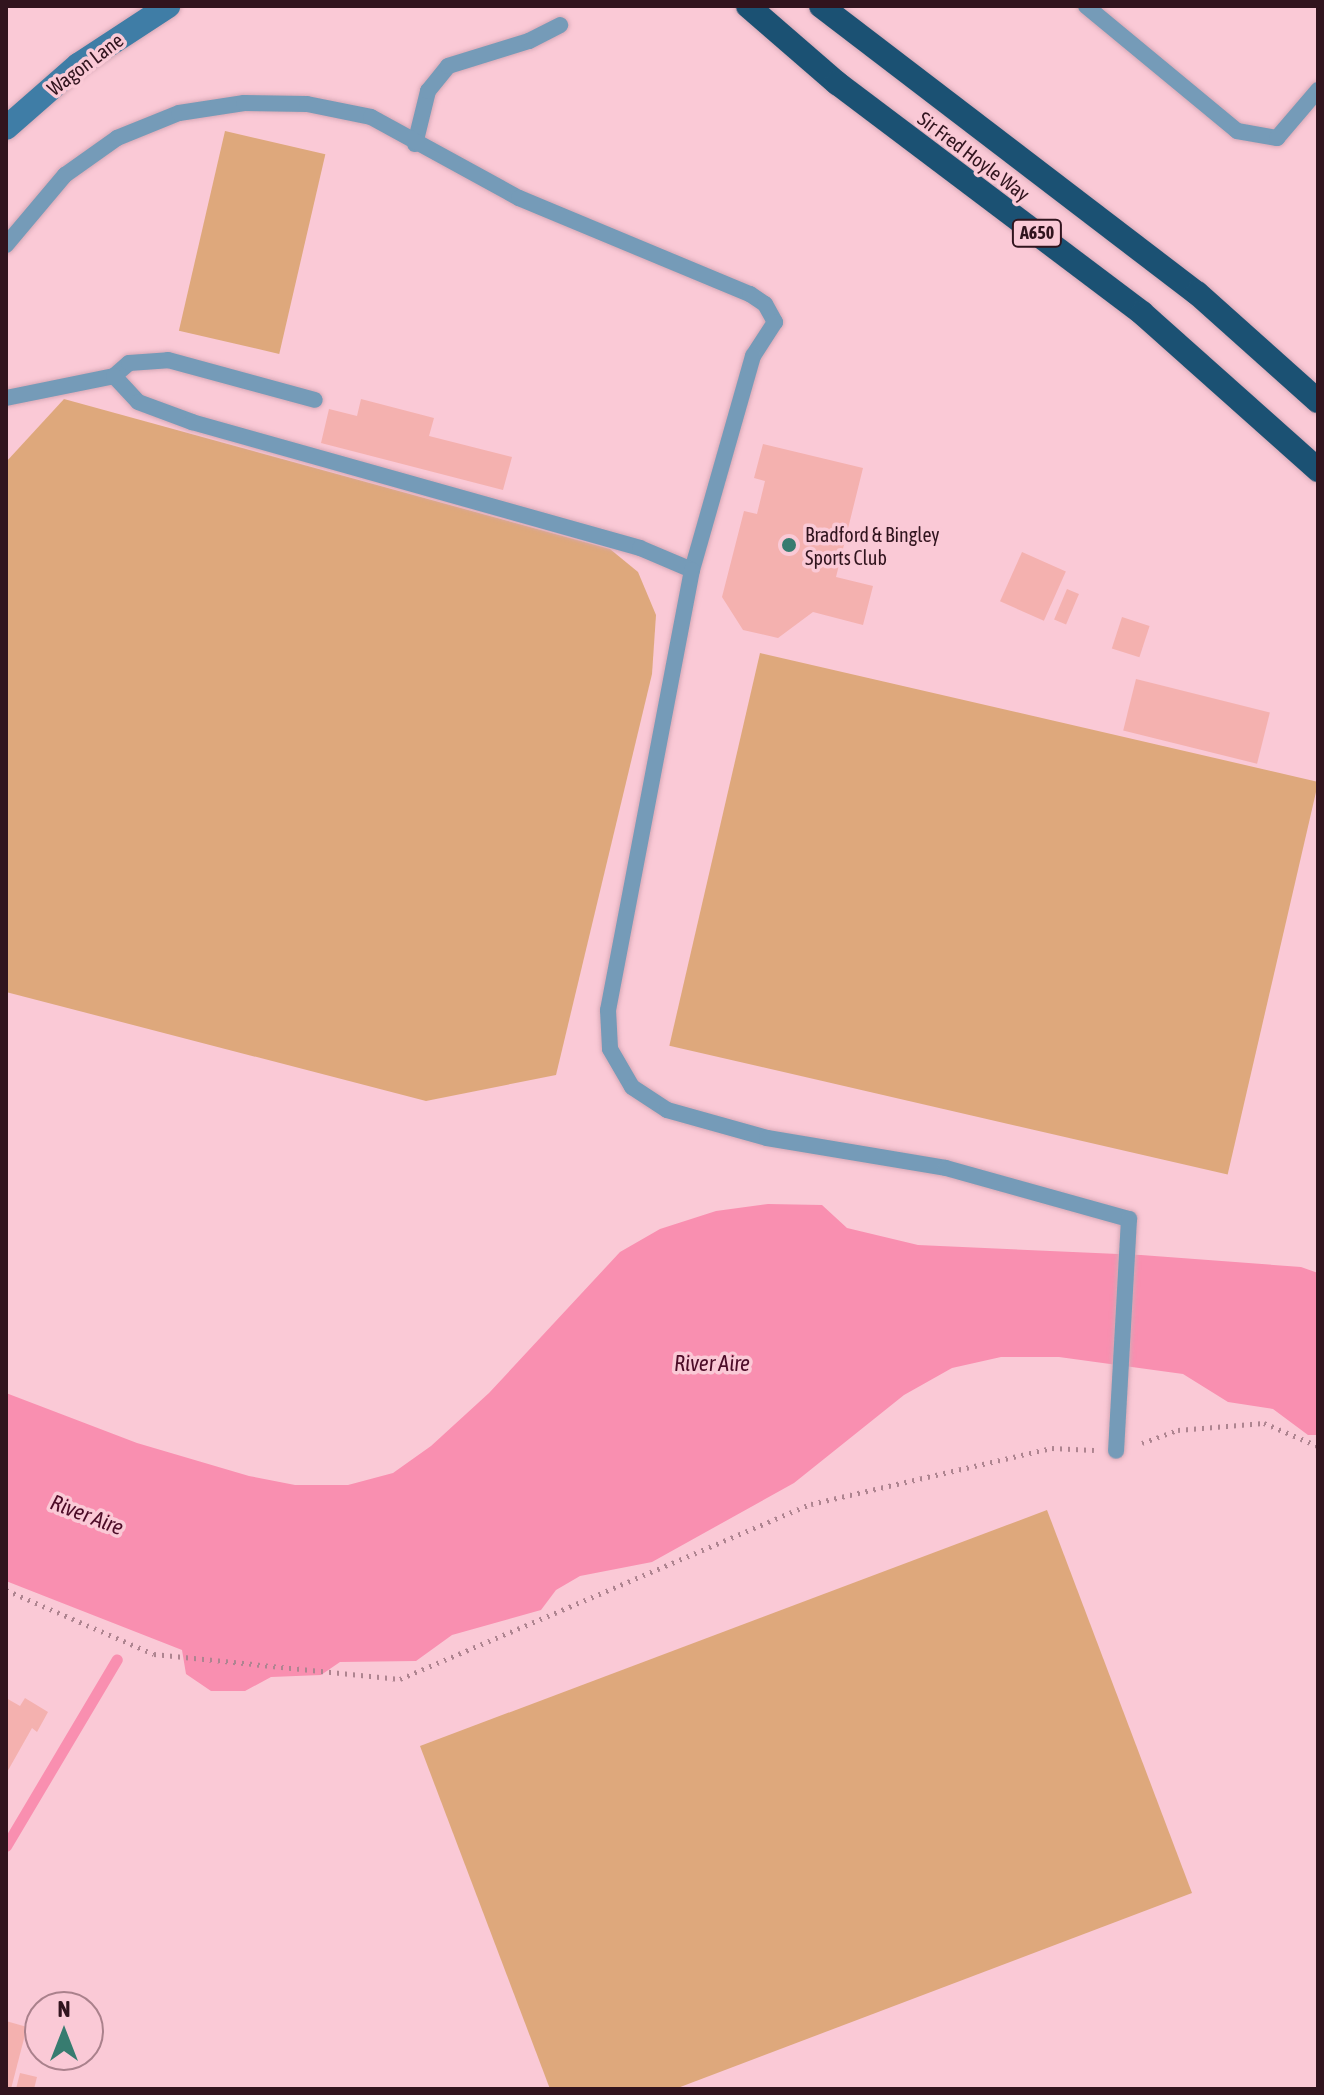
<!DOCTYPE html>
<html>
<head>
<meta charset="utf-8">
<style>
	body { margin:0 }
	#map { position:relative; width:1324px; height:2095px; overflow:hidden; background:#fac9d6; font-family:"Asap Condensed",sans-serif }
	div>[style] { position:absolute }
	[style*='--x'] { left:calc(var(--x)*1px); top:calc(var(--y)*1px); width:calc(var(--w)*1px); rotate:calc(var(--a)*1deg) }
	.green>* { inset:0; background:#dea87c; transform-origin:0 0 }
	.water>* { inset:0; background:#f98fb0 }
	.stream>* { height:11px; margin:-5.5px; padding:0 5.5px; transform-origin:5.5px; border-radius:5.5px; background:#f98fb0 }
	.building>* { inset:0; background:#f4b1af; transform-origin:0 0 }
	.path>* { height:5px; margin-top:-2.5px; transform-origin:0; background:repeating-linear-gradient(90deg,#ae8490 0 2px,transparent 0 8px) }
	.roads { filter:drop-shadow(0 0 2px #d6a8b5) drop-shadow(0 0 2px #d6a8b5) }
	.lane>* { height:16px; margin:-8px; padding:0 8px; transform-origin:8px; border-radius:8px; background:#759bb8 }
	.secondary>* { height:24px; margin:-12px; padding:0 12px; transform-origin:12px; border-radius:12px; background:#3f7da6 }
	.highway>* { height:24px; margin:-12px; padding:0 12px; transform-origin:12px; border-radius:12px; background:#1b5173 }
	.dots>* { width:22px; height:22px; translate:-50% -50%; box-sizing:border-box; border:4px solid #fac9d6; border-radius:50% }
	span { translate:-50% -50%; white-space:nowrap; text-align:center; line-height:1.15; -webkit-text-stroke:7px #fac9d6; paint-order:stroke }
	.shield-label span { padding:2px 6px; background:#fac9d6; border:2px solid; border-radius:6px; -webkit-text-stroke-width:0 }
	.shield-label { font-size:18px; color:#31141e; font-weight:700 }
	.street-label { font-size:20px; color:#31141e }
	.poi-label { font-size:20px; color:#31141e }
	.left { translate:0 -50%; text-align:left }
	.water-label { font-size:22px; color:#4c0b27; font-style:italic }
	.frame { position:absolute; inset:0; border:8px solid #31141e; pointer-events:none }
	.north { position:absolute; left:24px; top:1991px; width:80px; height:80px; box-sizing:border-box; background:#fac9d6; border:2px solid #aa818c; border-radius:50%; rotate:0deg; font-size:22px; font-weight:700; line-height:32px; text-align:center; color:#31141e }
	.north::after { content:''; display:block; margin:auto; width:28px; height:36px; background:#377c70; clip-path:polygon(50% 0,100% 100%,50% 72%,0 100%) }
</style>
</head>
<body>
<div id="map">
	<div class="green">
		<i style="left:225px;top:131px;width:103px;height:205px;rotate:13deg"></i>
		<i style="clip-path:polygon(64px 399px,610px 549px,638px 572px,656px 615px,652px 674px,556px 1075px,426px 1101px,6px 992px,6px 462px)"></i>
		<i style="left:760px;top:653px;width:573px;height:403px;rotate:13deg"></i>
		<i style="clip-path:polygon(1047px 1510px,1192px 1893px,675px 2089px,550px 2089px,420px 1746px)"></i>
	</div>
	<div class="water">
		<i style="clip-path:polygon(768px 1204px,822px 1205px,847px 1228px,918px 1245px,1141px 1255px,1301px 1267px,1318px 1273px,1318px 1435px,1308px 1435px,1273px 1409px,1228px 1402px,1183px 1374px,1059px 1357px,1001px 1357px,952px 1368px,904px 1395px,794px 1483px,652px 1562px,580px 1576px,556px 1590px,541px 1610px,452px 1635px,416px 1661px,340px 1662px,321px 1675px,271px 1677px,245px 1691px,211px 1691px,186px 1674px,182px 1650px,6px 1581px,6px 1393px,137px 1443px,249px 1476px,295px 1485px,348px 1485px,393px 1473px,431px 1446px,489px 1393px,620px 1252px,660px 1229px,716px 1211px)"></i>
	</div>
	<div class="stream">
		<i style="--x:6;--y:1846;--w:217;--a:-59.3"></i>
	</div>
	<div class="building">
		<i style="clip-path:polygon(361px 399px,434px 418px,429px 436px,512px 457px,503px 490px,321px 443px,329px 409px,357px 416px)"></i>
		<i style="clip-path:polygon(763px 444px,863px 468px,836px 577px,873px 586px,863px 625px,813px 612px,778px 638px,743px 630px,722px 597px,744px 511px,757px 514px,765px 481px,754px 478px)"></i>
		<i style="left:1022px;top:552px;width:48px;height:54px;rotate:24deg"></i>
		<i style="left:1067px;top:589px;width:13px;height:33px;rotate:23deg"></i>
		<i style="left:1122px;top:617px;width:29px;height:33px;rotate:18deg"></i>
		<i style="left:1136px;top:679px;width:138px;height:53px;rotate:14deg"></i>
		<i style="clip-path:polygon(6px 1698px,20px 1706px,25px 1698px,48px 1712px,37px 1732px,32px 1728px,6px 1774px)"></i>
		<i style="clip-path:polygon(6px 2021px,27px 2027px,11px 2089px,6px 2089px)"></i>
		<i style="clip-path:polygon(20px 2073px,37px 2077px,34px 2089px,16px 2089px)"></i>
	</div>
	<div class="path">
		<i style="--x:1142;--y:1443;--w:38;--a:-20"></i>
		<i style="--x:1178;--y:1430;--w:86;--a:-4.7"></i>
		<i style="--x:1264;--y:1423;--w:59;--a:23.1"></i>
		<i style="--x:6;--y:1590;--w:161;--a:23.4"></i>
		<i style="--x:154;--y:1654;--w:247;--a:5.8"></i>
		<i style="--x:400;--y:1679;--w:447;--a:-23.1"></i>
		<i style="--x:811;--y:1504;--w:247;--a:-13.1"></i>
		<i style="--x:1052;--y:1448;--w:42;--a:2.7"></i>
	</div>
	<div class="roads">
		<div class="lane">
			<i style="--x:1086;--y:6;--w:196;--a:39.6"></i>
			<i style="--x:1237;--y:131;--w:41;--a:9.9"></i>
			<i style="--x:1277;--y:138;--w:63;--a:-49.5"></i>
			<i style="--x:415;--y:144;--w:55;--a:-76.2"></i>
			<i style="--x:428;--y:91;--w:32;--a:-51"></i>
			<i style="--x:448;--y:66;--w:85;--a:-17.2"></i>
			<i style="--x:529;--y:41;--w:35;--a:-27"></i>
			<i style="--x:6;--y:245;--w:92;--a:-49.9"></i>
			<i style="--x:65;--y:175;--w:64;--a:-35.4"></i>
			<i style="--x:117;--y:138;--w:67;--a:-22"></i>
			<i style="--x:179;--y:113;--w:66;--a:-8.7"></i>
			<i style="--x:244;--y:103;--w:63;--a:0.9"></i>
			<i style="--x:307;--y:104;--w:65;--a:11.5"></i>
			<i style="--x:371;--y:117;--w:169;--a:28.7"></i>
			<i style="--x:519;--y:198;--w:250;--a:22.6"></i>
			<i style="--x:750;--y:294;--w:18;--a:34"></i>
			<i style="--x:765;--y:304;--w:21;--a:61"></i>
			<i style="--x:775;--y:322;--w:40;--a:122.9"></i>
			<i style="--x:753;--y:356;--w:223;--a:105.9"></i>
			<i style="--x:114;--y:376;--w:20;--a:-41"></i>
			<i style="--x:129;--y:363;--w:39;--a:-4"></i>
			<i style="--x:168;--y:360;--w:152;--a:15.2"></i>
			<i style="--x:6;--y:398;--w:110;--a:-11.5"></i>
			<i style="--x:114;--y:376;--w:35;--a:47"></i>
			<i style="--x:138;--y:402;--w:58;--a:20.3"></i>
			<i style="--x:192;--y:422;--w:465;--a:15.7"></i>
			<i style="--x:640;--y:548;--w:56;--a:22.9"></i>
			<i style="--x:692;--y:570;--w:448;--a:100.8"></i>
			<i style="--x:608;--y:1010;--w:39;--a:87"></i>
			<i style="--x:610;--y:1049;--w:44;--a:59.9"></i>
			<i style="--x:632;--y:1087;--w:42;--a:33.3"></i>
			<i style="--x:667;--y:1110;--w:104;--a:15.6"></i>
			<i style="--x:767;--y:1138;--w:181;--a:9.5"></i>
			<i style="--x:946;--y:1168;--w:190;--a:15.6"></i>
			<i style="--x:1129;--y:1219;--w:232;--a:93.2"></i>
		</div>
		<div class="secondary">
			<i style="--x:6;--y:128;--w:96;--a:-41.2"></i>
			<i style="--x:78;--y:65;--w:108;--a:-33.2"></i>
		</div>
		<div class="highway">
			<i style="--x:748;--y:6;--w:118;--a:40.9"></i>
			<i style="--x:837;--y:83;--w:382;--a:37"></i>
			<i style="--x:1142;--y:313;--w:236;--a:41.7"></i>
			<i style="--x:821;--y:6;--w:473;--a:37.4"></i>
			<i style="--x:1197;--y:293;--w:162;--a:41.8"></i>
		</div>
	</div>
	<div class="dots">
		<i style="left:789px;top:545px;background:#377c70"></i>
	</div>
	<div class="shield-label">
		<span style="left:1037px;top:233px">A650</span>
	</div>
	<div class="street-label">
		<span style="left:85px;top:64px;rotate:-37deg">Wagon Lane</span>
		<span style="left:974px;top:156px;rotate:37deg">Sir Fred Hoyle Way</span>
	</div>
	<div class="poi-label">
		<span class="left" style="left:805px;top:546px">Bradford &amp; Bingley<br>Sports Club</span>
	</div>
	<div class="water-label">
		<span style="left:712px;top:1364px">River Aire</span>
		<span style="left:87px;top:1515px;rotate:21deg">River Aire</span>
	</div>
	<div class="frame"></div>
	<div class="north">N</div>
</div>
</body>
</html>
